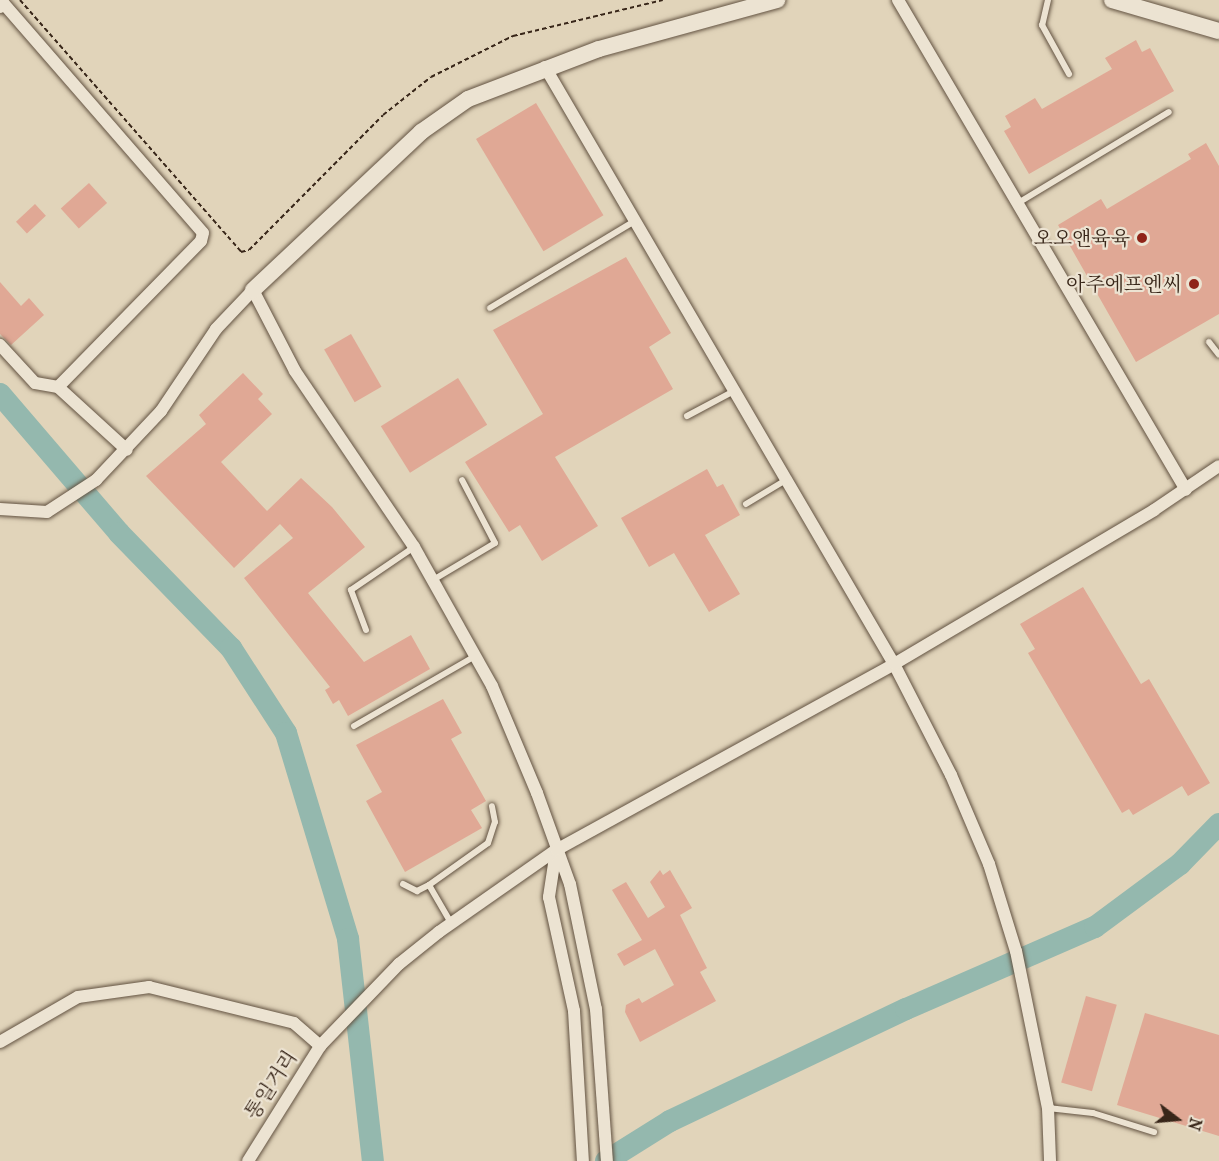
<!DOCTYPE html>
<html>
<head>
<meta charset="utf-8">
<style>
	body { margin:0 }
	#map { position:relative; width:1219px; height:1161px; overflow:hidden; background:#e1d4ba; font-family:"IM FELL French Canon","Noto Serif KR",serif }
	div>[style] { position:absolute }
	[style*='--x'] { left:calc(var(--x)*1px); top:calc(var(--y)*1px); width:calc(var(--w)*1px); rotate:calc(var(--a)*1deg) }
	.river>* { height:22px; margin:-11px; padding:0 11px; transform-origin:11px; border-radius:11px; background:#94b8ae }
	.building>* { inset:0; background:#e0a895; transform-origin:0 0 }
	.path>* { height:2px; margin-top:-1px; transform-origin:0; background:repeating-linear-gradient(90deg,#382619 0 4.5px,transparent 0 7.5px) }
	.roads { filter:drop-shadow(0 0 2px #625241) drop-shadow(0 0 2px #625241) }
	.lane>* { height:6px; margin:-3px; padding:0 3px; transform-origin:3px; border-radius:3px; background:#ece3d2 }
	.street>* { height:12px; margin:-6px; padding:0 6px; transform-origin:6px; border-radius:6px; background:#ece3d2 }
	.secondary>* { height:16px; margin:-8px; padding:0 8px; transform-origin:8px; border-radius:8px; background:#ece3d2 }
	.dots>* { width:16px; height:16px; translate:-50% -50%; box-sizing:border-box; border:3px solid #ece3d2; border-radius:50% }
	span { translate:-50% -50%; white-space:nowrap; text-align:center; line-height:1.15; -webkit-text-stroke:4.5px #ece3d2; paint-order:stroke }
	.poi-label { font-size:20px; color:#382619 }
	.right { translate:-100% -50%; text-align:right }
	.street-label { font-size:20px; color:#382619 }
	.north { position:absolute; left:1147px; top:1089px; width:60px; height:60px; -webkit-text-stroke:4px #ece3d2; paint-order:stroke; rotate:106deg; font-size:16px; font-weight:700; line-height:24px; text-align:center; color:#382619 }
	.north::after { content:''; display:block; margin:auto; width:21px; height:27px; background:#382619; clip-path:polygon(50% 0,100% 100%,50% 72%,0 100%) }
</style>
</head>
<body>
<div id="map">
	<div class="river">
		<i style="--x:0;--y:394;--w:183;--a:49.4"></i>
		<i style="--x:119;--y:533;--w:161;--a:45.8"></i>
		<i style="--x:231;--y:648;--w:101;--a:57.1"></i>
		<i style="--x:286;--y:733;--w:215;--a:73.2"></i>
		<i style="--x:348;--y:939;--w:223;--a:83.6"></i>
		<i style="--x:606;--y:1161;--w:75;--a:-32"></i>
		<i style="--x:670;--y:1121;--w:261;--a:-25.4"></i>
		<i style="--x:906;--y:1009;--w:206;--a:-23.5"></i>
		<i style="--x:1095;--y:927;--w:106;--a:-36.5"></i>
		<i style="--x:1180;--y:864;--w:56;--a:-45.7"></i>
	</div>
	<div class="building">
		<i style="clip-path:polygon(1136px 40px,1142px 52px,1150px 48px,1174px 91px,1029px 174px,1004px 131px,1011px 127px,1005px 116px,1035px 98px,1042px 109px,1112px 69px,1105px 58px)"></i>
		<i style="left:536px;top:103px;width:131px;height:70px;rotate:59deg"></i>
		<i style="clip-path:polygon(1206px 143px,1219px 166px,1219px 314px,1136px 362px,1058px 225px,1101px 199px,1107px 209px,1191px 159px,1188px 154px)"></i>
		<i style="left:89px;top:183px;width:27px;height:38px;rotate:48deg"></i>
		<i style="left:35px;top:204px;width:16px;height:26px;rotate:47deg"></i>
		<i style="clip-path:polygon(626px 257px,671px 333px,649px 347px,673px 389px,555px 457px,598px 526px,542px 561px,520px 525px,509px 532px,465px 462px,543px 414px,493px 330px)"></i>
		<i style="clip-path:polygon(0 282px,21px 306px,29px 298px,44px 315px,11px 345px,0 334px)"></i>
		<i style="left:351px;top:334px;width:61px;height:31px;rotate:60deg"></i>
		<i style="clip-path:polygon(243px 373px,263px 394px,258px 399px,272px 414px,221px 462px,267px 511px,301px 478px,332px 507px,365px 547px,308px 593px,364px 662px,411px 635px,430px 669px,348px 716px,339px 700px,333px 704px,325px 690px,330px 687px,244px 578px,293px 538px,280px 524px,234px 568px,146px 476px,206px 424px,199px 415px)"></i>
		<i style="left:458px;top:378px;width:55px;height:91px;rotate:58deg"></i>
		<i style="clip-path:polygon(707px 469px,717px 487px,723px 484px,740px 515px,705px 535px,740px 594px,709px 612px,674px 553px,649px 567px,621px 518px)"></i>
		<i style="clip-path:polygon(1083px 587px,1141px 684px,1149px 679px,1210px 783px,1188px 796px,1182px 786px,1133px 815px,1129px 809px,1122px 813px,1028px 653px,1035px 649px,1020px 624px)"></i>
		<i style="clip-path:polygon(443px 699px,462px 733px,451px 739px,486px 801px,471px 810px,482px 828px,405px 872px,366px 801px,382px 792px,356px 745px)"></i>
		<i style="clip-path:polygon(660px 870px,663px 875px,670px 870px,692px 908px,680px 915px,707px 968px,700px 972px,716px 1001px,640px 1042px,625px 1012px,626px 1005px,639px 998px,642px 1003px,674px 985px,655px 949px,624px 966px,617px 954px,642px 940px,612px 890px,626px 882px,648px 918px,665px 907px,650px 882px)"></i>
		<i style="left:1086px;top:996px;width:32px;height:90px;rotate:16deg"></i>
		<i style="clip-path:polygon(1145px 1013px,1219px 1035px,1219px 1136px,1117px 1105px)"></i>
	</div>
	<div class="path">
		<i style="--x:20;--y:0;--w:335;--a:48.7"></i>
		<i style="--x:241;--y:252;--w:8;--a:-14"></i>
		<i style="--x:249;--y:250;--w:190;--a:-45.2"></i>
		<i style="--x:383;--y:115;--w:61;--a:-38.4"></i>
		<i style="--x:431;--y:77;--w:92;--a:-26.6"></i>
		<i style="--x:513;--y:36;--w:154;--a:-13.5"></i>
	</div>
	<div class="roads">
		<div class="lane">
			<i style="--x:1048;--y:0;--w:26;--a:103"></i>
			<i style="--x:1042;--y:25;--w:56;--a:61.1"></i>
			<i style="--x:1018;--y:203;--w:176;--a:-31.1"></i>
			<i style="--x:490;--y:308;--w:169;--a:-31"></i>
			<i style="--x:1209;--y:342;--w:16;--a:52"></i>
			<i style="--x:687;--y:416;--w:53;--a:-28"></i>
			<i style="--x:746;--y:504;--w:47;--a:-31"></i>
			<i style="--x:433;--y:580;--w:72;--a:-30.8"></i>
			<i style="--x:495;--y:543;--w:71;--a:-117.6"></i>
			<i style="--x:366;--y:630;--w:43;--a:-110.6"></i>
			<i style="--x:351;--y:590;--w:76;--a:-34.3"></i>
			<i style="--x:354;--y:726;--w:140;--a:-30"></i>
			<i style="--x:403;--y:884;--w:16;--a:27"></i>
			<i style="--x:417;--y:891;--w:13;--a:-27"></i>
			<i style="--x:429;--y:885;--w:72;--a:-35.4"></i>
			<i style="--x:488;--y:843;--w:22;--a:-72"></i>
			<i style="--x:495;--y:822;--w:16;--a:-101"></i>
			<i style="--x:429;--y:885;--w:44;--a:59.9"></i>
			<i style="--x:1048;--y:1108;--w:45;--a:6.3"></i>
			<i style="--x:1093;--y:1113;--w:64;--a:17.3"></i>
		</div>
		<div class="street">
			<i style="--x:898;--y:0;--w:568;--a:59.55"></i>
			<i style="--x:0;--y:7;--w:5;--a:-37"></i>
			<i style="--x:4;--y:4;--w:303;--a:49"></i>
			<i style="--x:203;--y:233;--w:8;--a:104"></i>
			<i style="--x:201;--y:241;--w:204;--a:134.4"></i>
			<i style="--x:58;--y:387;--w:23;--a:-170"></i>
			<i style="--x:35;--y:383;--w:52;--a:-132.6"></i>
			<i style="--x:545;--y:67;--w:692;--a:59.69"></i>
			<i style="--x:894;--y:664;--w:125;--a:62.8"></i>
			<i style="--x:951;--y:775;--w:97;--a:66.9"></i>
			<i style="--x:989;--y:864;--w:91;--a:72.8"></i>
			<i style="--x:1016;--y:951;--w:160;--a:78.5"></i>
			<i style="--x:1048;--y:1108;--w:53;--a:87.8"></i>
			<i style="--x:58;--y:387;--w:93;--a:42.4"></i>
			<i style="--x:0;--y:509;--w:47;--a:3.7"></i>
			<i style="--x:47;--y:512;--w:59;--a:-33.1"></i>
			<i style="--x:96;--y:480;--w:95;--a:-46.7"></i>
			<i style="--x:161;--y:411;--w:99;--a:-56.1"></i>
			<i style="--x:216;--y:329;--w:54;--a:-46.5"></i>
			<i style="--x:253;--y:290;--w:91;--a:62.6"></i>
			<i style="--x:295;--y:371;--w:212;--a:55.9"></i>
			<i style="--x:414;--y:547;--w:159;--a:60.7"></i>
			<i style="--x:492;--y:686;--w:116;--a:67.2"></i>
			<i style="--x:537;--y:793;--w:97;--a:70.1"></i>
			<i style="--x:570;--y:884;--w:128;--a:78.3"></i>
			<i style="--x:596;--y:1009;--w:152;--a:85.9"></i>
			<i style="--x:556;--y:851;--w:47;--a:98.7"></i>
			<i style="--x:549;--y:897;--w:117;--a:77.6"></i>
			<i style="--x:574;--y:1011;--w:150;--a:86.6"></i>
			<i style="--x:0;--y:1042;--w:90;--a:-30"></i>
			<i style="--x:78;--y:997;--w:72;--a:-8"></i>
			<i style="--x:149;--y:987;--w:149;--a:13.9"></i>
			<i style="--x:294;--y:1023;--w:35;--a:41"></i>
			<i style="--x:248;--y:1161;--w:136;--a:-57.9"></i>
			<i style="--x:320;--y:1046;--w:114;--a:-46.1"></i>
			<i style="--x:399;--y:964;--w:51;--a:-38.7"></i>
			<i style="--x:439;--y:932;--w:143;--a:-35"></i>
			<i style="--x:556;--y:850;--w:386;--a:-28.8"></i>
			<i style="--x:894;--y:664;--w:302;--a:-30.6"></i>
			<i style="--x:1154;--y:510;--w:78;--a:-34.1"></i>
		</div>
		<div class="secondary">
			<i style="--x:1112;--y:0;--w:111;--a:16.2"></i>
			<i style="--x:253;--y:290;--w:231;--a:-43.2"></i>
			<i style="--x:421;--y:132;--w:57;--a:-35.1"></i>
			<i style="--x:468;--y:99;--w:140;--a:-20.9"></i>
			<i style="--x:599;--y:49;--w:185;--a:-15.4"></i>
		</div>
	</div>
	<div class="dots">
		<i style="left:1142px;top:238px;background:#8f2418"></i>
		<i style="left:1194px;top:284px;background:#8f2418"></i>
	</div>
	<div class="poi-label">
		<span class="right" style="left:1130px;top:238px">오오앤육육</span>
		<span class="right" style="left:1182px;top:284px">아주에프엔씨</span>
	</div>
	<div class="street-label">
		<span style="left:271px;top:1085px;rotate:-57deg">통일거리</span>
	</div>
	<div class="north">N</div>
</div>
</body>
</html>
